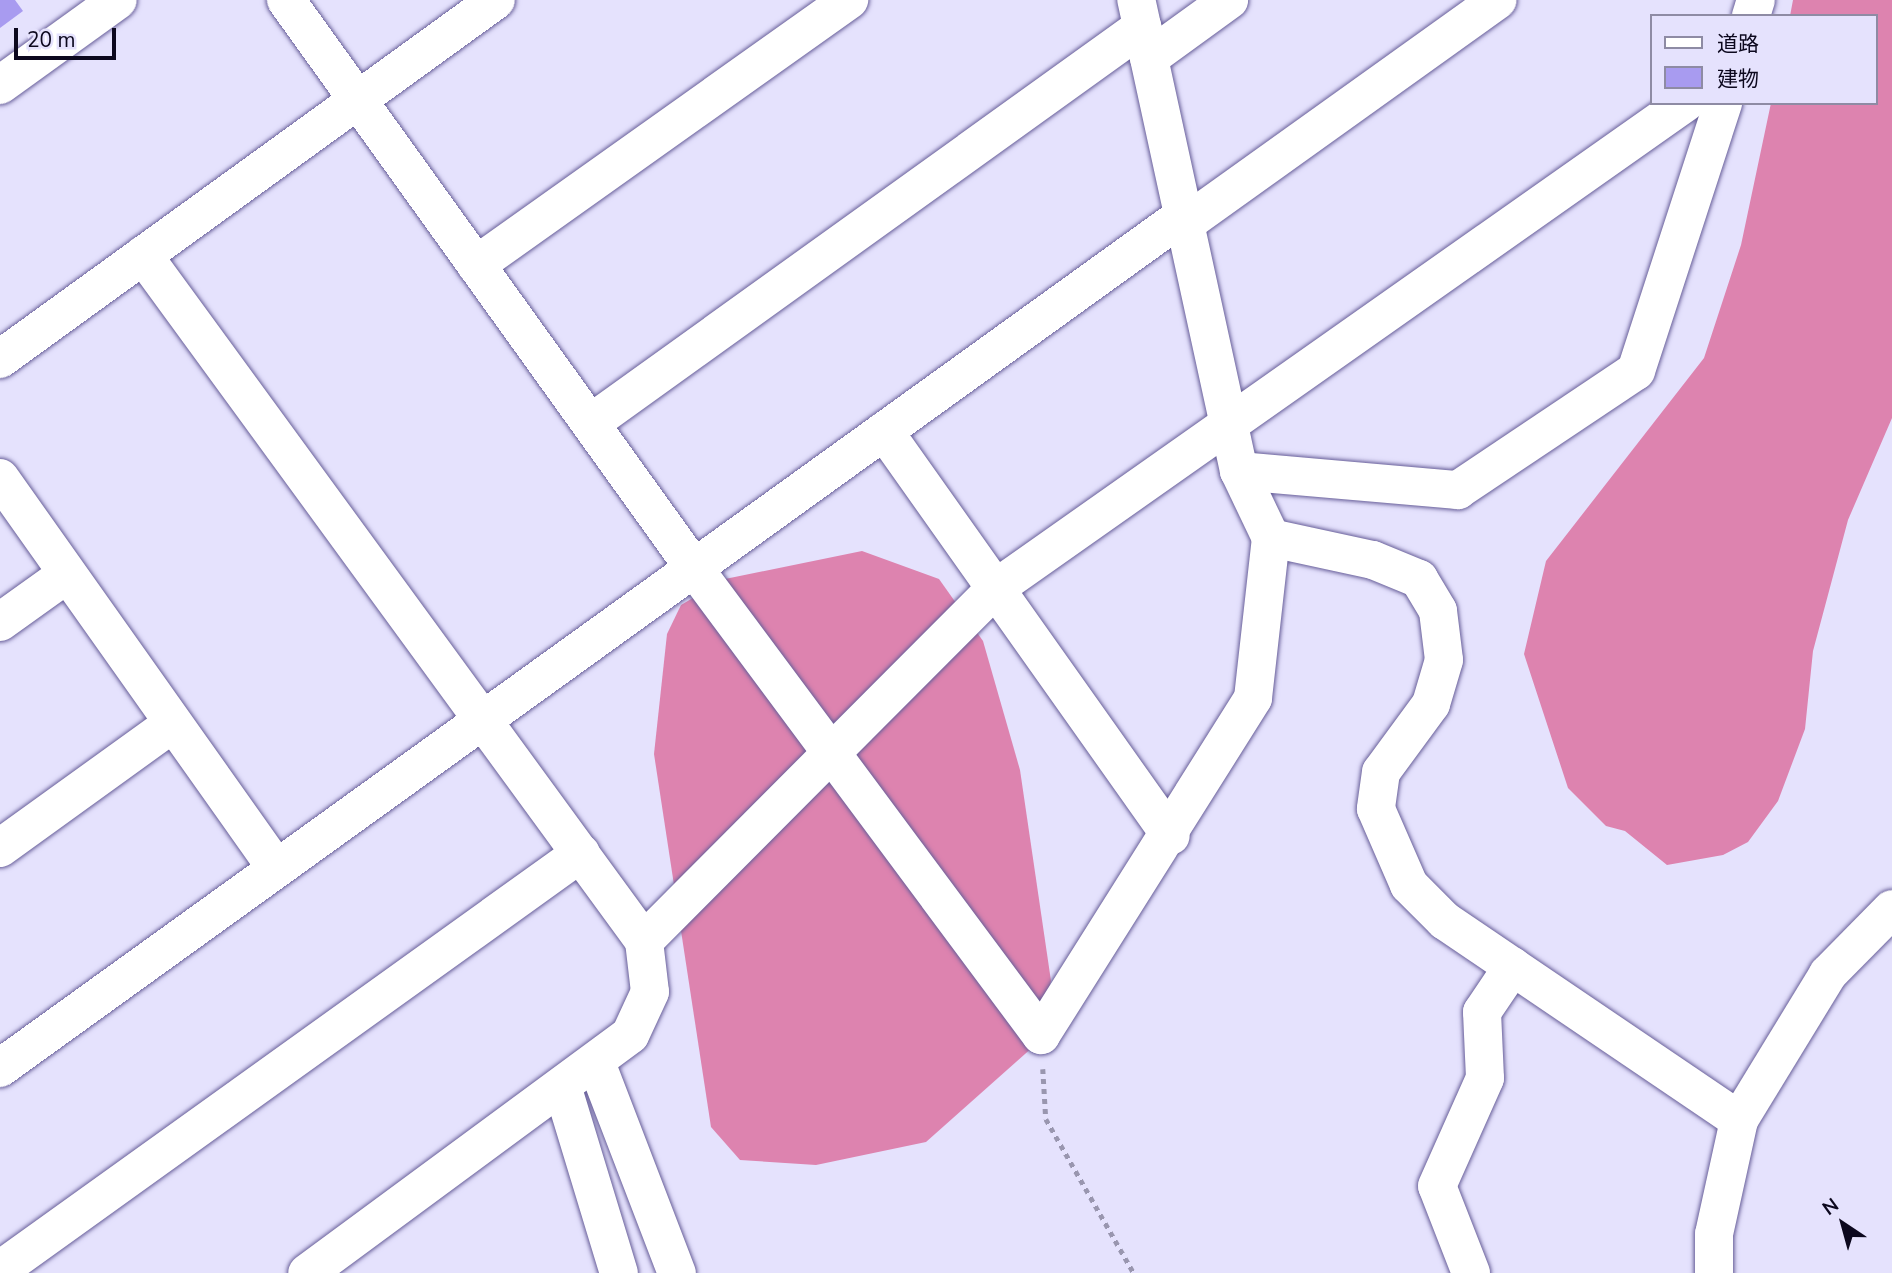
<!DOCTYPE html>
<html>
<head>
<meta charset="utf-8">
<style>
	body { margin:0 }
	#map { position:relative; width:1892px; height:1273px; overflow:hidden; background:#e5e2fd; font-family:"Nunito Sans","Noto Sans JP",sans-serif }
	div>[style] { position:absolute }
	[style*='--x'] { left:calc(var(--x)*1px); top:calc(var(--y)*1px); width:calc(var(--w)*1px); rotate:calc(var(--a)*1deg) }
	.forest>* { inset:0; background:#dd83af }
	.building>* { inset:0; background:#a89bf0 }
	.path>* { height:4.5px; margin-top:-2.25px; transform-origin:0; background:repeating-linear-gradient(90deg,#9996af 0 5px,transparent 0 10px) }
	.roads { filter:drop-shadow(0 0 2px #675e99) drop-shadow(0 0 2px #675e99) }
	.minor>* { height:38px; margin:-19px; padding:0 19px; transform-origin:19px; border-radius:19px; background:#fff }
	span { translate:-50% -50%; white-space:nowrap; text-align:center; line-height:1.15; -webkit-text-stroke:5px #e5e2fd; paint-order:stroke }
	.legend { position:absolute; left:1650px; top:14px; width:228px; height:91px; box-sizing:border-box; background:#e5e2fd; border:2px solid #8e8ba4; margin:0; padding:9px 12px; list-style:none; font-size:21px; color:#0c081e }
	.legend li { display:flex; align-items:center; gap:14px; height:35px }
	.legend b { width:35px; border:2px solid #8e8ba4 }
	.north { position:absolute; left:1808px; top:1189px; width:70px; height:70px; -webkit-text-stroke:5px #e5e2fd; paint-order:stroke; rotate:324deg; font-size:19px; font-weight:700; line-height:28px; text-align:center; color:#0c081e }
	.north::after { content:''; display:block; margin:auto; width:24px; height:32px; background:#0c081e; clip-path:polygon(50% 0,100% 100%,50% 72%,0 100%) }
	.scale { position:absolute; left:14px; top:28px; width:102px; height:32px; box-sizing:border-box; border:4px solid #0c081e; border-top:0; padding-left:9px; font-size:21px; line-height:24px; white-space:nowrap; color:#0c081e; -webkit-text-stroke:5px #e5e2fd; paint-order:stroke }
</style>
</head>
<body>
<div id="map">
	<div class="forest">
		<i style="clip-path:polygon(1793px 0,1892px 0,1892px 418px,1848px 520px,1813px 651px,1805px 729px,1778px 801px,1748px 842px,1723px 855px,1667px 865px,1625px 831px,1606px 826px,1568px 788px,1524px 654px,1546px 561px,1704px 358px,1741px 245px,1771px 103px,1876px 103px,1876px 16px,1790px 16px)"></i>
		<i style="clip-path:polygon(862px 551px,939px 579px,983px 641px,1020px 770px,1051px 981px,1034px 1046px,926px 1142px,816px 1165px,740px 1160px,711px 1127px,654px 754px,667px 634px,681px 605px,725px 579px)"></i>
	</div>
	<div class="building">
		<i style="clip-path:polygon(0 0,15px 0,23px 11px,0 28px)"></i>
	</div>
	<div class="path">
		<i style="--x:1043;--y:1069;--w:50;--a:86.6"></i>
		<i style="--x:1046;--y:1119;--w:177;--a:60.3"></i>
	</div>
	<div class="roads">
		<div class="minor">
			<i style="--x:286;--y:0;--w:699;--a:54.31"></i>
			<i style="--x:694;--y:568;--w:582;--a:53.39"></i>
			<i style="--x:1041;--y:1035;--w:398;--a:-57.8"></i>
			<i style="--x:1253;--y:698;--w:161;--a:-83.6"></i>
			<i style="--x:1271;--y:538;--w:74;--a:-115.5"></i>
			<i style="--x:1239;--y:471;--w:482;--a:-102.3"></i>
			<i style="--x:1751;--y:16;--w:17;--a:-73"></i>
			<i style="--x:1149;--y:58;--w:99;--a:-35.9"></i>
			<i style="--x:0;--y:85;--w:145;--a:-35.8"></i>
			<i style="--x:1182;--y:226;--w:388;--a:-35.6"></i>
			<i style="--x:143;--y:255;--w:849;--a:53.86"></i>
			<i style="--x:644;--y:941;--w:51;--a:83.3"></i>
			<i style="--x:650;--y:992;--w:47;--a:114.9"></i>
			<i style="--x:630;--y:1035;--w:401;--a:143.6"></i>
			<i style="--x:476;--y:265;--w:458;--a:-35.4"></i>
			<i style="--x:0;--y:359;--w:612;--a:-35.9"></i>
			<i style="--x:591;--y:423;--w:679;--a:-35.7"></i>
			<i style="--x:884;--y:431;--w:496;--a:54.7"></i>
			<i style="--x:1239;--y:471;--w:220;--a:5"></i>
			<i style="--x:1458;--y:490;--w:214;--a:-33.8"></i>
			<i style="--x:1636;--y:371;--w:282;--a:-72"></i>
			<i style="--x:0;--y:478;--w:476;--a:54.7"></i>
			<i style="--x:1271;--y:538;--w:104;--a:12.2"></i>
			<i style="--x:1373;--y:560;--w:50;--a:22.4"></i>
			<i style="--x:1419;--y:579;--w:37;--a:59"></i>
			<i style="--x:1438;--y:611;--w:49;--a:83"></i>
			<i style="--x:1444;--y:660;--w:46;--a:106.5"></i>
			<i style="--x:1431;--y:704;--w:84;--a:126.3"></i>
			<i style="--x:1381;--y:772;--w:37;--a:98"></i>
			<i style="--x:1376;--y:809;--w:83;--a:66.5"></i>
			<i style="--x:1409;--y:885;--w:51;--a:45"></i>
			<i style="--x:1445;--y:921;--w:355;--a:34.1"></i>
			<i style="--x:0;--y:622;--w:82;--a:-35.6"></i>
			<i style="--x:0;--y:848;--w:213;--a:-35.8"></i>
			<i style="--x:644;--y:941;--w:499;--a:-45.1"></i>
			<i style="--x:996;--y:588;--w:843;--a:-35.14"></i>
			<i style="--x:597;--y:1065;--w:223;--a:69"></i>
			<i style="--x:0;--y:1068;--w:1454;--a:-35.77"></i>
			<i style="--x:563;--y:1089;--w:192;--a:73.1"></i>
			<i style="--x:0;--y:1270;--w:715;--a:-35.67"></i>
			<i style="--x:1471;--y:1273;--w:93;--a:-111.3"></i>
			<i style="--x:1437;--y:1186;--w:118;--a:-66"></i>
			<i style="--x:1485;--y:1078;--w:66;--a:-92.6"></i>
			<i style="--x:1482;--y:1012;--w:55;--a:-56"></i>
			<i style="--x:1714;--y:1273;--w:39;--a:-90"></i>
			<i style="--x:1714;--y:1234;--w:117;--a:-77.6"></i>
			<i style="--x:1739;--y:1120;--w:171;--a:-58.6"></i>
			<i style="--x:1828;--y:974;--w:91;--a:-45.4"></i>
		</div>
	</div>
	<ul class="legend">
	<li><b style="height:9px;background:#fff"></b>道路</li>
	<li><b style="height:19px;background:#a89bf0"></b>建物</li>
	</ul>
	<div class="north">N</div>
	<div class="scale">20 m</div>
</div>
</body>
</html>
